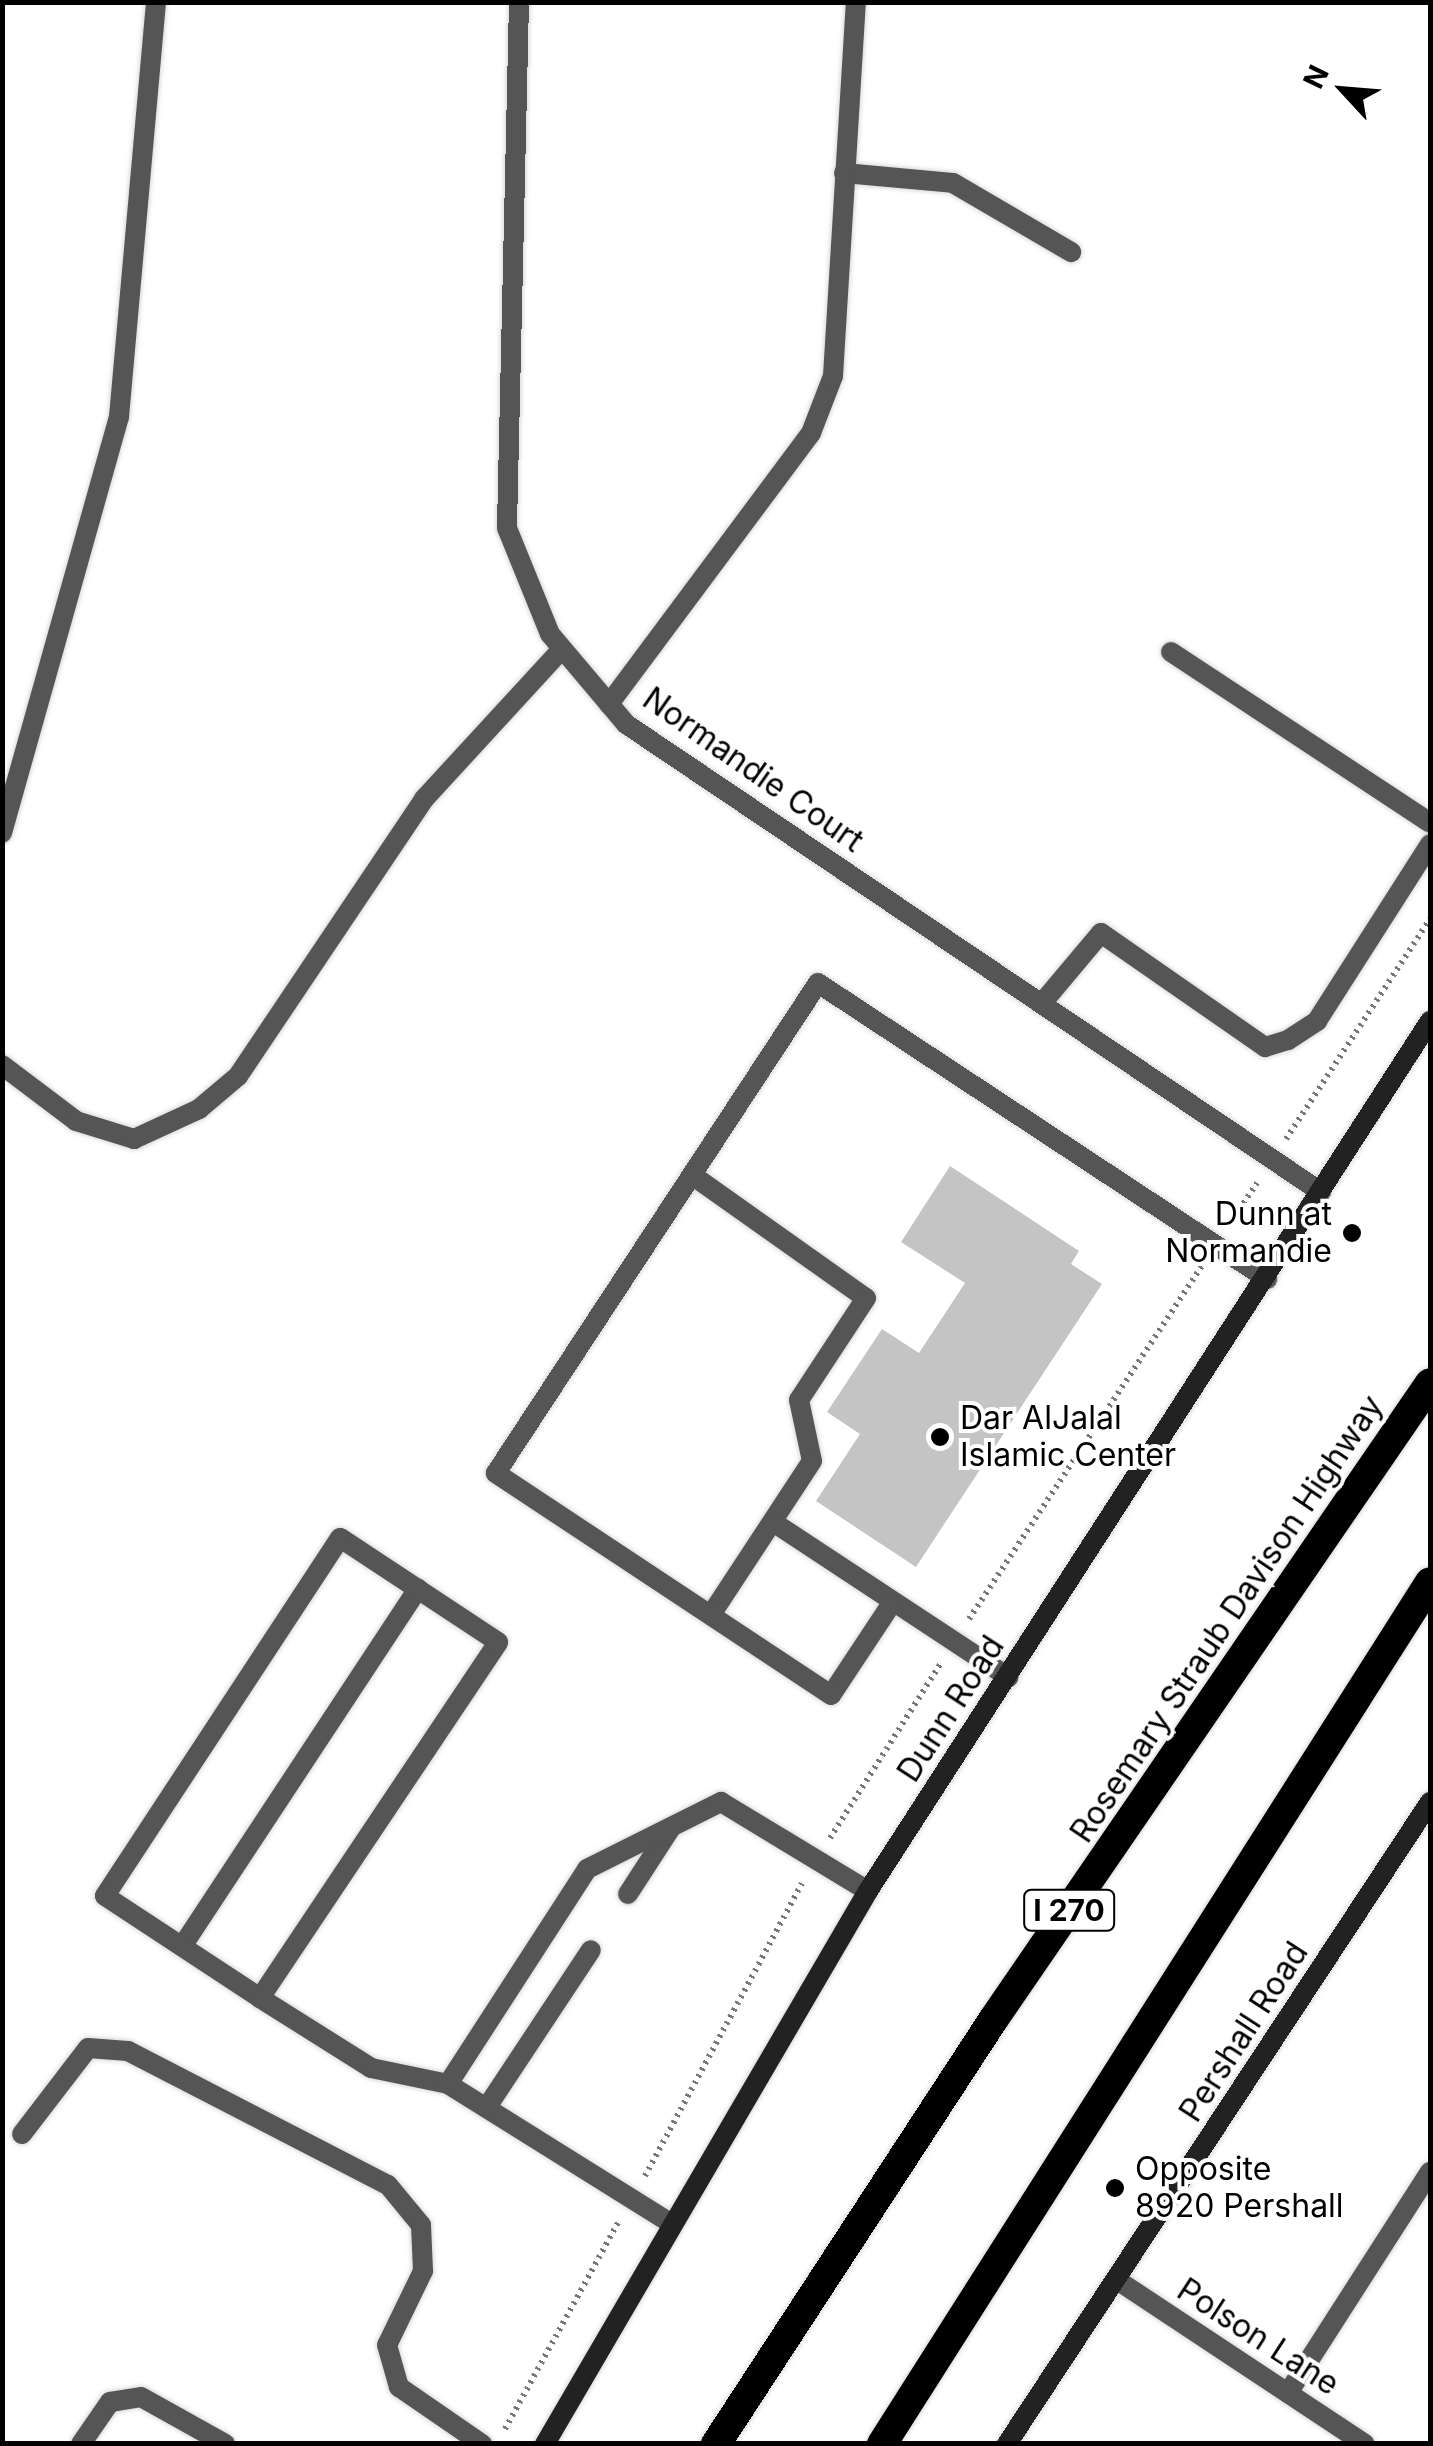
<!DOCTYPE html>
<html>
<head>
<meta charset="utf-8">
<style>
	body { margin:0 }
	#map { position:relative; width:1433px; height:2446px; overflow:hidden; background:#fff; font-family:Inter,sans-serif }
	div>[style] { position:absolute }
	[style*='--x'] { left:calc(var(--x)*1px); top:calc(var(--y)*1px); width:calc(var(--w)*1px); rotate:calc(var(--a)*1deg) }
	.building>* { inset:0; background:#c4c4c4 }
	.path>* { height:6px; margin-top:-3px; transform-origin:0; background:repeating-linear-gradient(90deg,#777 0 2.5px,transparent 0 7.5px) }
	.roads { filter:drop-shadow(0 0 2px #dbdbdb) drop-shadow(0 0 2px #dbdbdb) }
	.lane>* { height:20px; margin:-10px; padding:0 10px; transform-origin:10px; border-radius:10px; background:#555 }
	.street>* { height:20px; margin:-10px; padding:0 10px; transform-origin:10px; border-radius:10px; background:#555 }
	.secondary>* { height:20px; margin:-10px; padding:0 10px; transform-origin:10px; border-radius:10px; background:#222 }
	.highway>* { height:30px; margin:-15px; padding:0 15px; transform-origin:15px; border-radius:15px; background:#000 }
	.dots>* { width:28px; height:28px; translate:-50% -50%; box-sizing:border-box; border:5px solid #fff; border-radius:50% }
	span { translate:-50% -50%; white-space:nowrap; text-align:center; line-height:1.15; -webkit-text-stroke:8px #fff; paint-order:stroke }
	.shield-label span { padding:2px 8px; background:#fff; border:2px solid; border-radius:8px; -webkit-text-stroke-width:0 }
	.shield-label { font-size:30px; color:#000; font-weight:700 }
	.street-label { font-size:32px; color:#000 }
	.poi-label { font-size:32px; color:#000 }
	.right { translate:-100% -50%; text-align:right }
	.left { translate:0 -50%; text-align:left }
	.frame { position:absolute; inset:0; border:5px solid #000; pointer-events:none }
	.north { position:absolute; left:1293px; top:40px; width:100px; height:100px; -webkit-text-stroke:8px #fff; paint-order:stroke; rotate:296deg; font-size:28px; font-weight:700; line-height:40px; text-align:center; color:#000 }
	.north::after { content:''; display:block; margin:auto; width:35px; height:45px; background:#000; clip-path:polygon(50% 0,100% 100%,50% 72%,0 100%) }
</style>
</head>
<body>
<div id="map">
	<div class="building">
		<i style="clip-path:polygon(950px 1166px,1079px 1251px,1071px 1264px,1102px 1284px,916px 1567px,816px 1501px,860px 1434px,827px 1412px,882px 1329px,919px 1353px,965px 1283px,901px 1242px)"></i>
	</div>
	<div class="path">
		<i style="--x:1286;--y:1139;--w:263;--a:-56.8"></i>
		<i style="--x:1231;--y:1222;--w:47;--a:-56.3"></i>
		<i style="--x:969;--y:1619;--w:423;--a:-56.6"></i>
		<i style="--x:830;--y:1838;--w:207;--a:-57.6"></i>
		<i style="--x:645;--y:2176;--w:332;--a:-61.8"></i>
		<i style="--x:505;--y:2429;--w:237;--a:-61.3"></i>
	</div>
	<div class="roads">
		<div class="lane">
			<i style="--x:844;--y:173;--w:109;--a:5.2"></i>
			<i style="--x:953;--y:183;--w:137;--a:30.3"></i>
			<i style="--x:1171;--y:652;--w:310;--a:33.4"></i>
			<i style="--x:609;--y:704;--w:338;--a:-53.3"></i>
			<i style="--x:811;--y:433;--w:61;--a:-68.9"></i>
			<i style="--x:833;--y:376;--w:375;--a:-86.5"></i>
			<i style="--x:2;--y:833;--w:432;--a:-74.3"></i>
			<i style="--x:119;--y:417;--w:417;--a:-84.9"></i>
			<i style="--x:1043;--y:1002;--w:90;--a:-50"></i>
			<i style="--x:1101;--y:933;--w:200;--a:34.8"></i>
			<i style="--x:1265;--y:1047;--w:24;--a:-17"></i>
			<i style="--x:1288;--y:1040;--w:35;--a:-33"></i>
			<i style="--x:1317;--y:1021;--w:210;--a:-57.4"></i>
			<i style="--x:2;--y:1065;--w:93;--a:37.1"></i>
			<i style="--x:76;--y:1121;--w:61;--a:17.2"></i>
			<i style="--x:134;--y:1139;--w:72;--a:-24.8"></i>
			<i style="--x:199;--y:1109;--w:51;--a:-40.2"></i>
			<i style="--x:238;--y:1076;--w:334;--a:-56.1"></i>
			<i style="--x:424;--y:799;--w:204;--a:-47.4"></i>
			<i style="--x:692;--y:1175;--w:213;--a:35.3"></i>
			<i style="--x:866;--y:1298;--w:122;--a:123.3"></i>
			<i style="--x:799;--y:1400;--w:62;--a:78"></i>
			<i style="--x:812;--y:1461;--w:184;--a:123.3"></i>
			<i style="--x:773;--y:1522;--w:282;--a:33.4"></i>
			<i style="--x:892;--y:1603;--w:110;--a:123.5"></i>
			<i style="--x:831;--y:1695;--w:402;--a:-146.5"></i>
			<i style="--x:496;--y:1473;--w:586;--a:-56.69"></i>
			<i style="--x:818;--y:983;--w:538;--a:33.39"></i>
			<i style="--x:628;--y:1894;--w:77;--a:-57.1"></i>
			<i style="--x:183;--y:1945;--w:427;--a:-56.6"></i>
			<i style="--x:260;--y:1998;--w:428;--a:-56.2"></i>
			<i style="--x:498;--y:1642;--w:189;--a:-146.6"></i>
			<i style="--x:340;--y:1538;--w:428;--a:123.3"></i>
			<i style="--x:105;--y:1896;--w:186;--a:33.3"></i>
			<i style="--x:260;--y:1998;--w:131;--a:32.2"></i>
			<i style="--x:371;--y:2068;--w:79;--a:11.7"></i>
			<i style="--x:448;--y:2084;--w:261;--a:32"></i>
			<i style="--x:448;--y:2084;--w:256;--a:-57.1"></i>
			<i style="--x:587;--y:1869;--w:150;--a:-26.6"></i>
			<i style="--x:721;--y:1802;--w:172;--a:31.2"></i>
			<i style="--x:487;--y:2107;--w:188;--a:-56.5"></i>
			<i style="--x:22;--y:2134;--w:108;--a:-52.5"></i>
			<i style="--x:88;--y:2048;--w:40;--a:4.3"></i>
			<i style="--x:128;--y:2051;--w:292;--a:27.3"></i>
			<i style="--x:388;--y:2185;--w:52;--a:50.5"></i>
			<i style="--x:421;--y:2225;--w:46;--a:87.5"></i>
			<i style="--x:423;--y:2271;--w:82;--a:115.9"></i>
			<i style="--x:387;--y:2345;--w:44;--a:74.1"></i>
			<i style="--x:399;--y:2387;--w:101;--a:34.5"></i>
			<i style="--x:1288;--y:2393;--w:263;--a:-57.3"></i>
			<i style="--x:81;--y:2444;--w:51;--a:-55.4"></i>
			<i style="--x:110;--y:2402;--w:31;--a:-9"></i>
			<i style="--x:141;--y:2397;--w:96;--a:29.2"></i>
		</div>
		<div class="street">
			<i style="--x:519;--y:2;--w:526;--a:91.31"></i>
			<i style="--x:507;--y:528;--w:114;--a:67.9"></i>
			<i style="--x:550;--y:634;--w:118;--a:49.8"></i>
			<i style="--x:626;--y:724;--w:838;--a:33.96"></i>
			<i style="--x:1117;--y:2280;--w:297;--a:33.5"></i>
		</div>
		<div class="secondary">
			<i style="--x:545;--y:2444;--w:640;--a:-59.71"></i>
			<i style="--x:868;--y:1891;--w:1036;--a:-57.14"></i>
			<i style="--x:1007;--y:2444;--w:769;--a:-56.62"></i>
		</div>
		<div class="highway">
			<i style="--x:716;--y:2444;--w:506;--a:-56.84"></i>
			<i style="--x:993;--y:2020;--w:772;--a:-55.55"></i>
			<i style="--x:882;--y:2444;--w:1021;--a:-57.55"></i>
		</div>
	</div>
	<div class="dots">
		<i style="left:1352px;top:1233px;background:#000"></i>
		<i style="left:940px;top:1437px;background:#000"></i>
		<i style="left:1115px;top:2188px;background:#000"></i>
	</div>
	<div class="shield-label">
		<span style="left:1069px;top:1910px">I 270</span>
	</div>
	<div class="street-label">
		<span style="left:753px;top:770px;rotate:35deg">Normandie Court</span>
		<span style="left:1227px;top:1619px;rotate:-56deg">Rosemary Straub Davison Highway</span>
		<span style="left:951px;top:1709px;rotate:-57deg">Dunn Road</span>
		<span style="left:1244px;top:2032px;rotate:-57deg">Pershall Road</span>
		<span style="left:1258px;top:2337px;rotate:33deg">Polson Lane</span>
	</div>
	<div class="poi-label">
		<span class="right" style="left:1332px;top:1233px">Dunn at<br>Normandie</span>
		<span class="left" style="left:960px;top:1437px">Dar AlJalal<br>Islamic Center</span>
		<span class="left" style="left:1135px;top:2188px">Opposite<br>8920 Pershall</span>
	</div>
	<div class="frame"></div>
	<div class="north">N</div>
</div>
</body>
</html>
